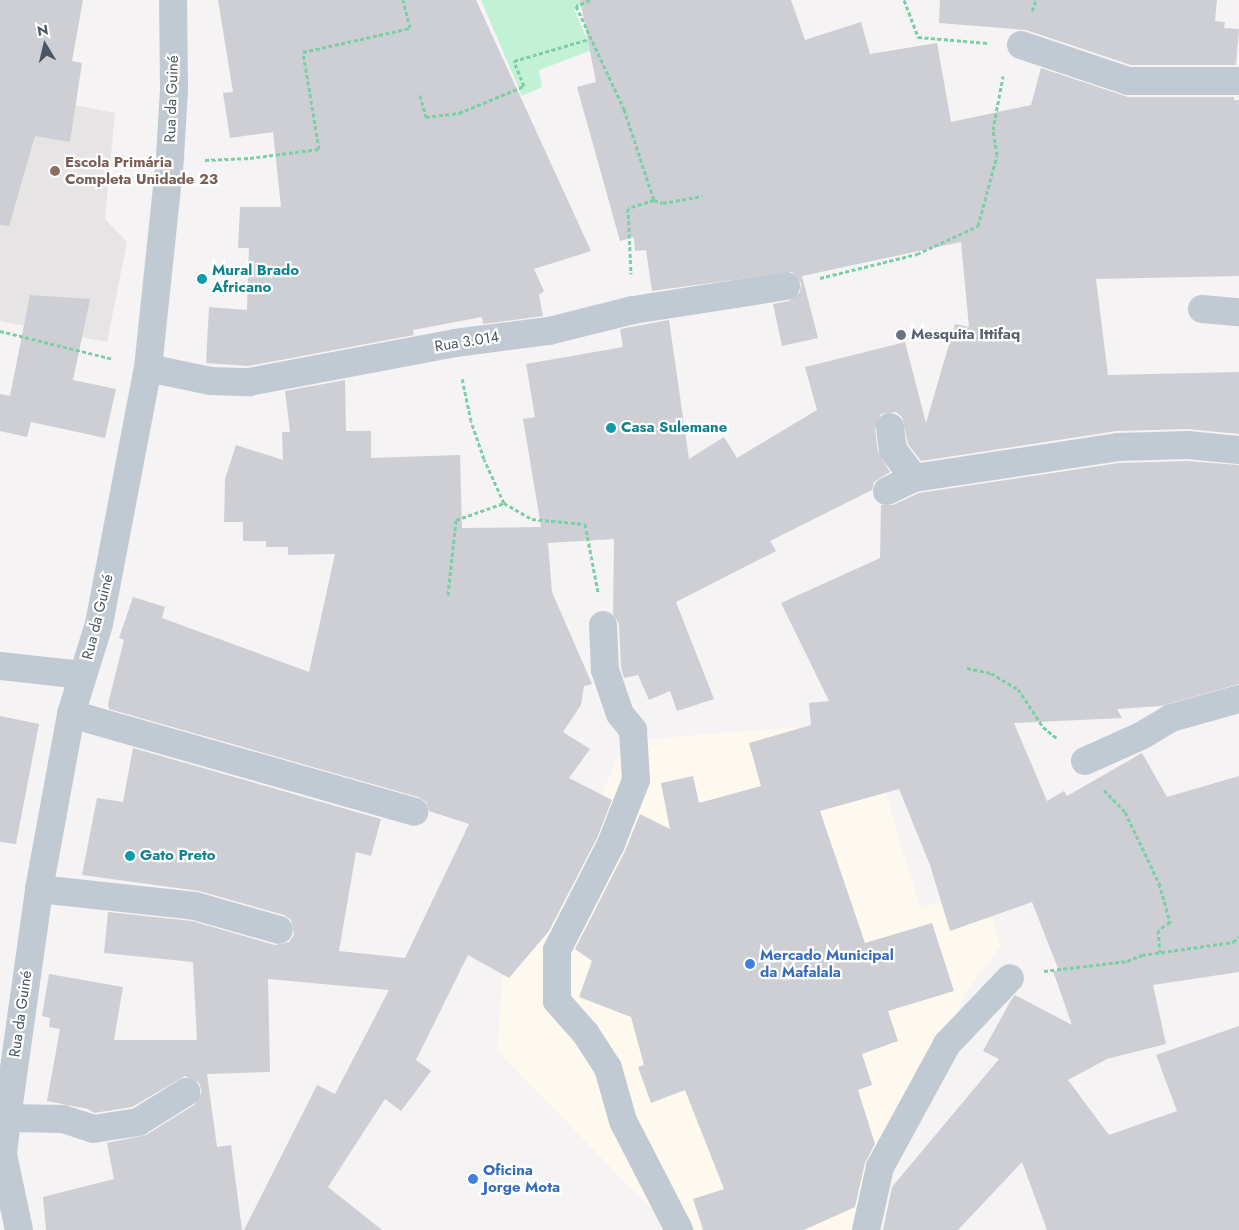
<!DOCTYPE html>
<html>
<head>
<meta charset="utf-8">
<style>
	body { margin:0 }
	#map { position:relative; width:1239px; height:1230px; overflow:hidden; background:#f5f3f3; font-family:Jost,sans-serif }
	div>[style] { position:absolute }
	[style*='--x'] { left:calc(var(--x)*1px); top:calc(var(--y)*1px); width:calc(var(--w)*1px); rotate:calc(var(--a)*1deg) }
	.commercial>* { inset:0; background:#fdf9ef }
	.education>* { inset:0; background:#e6e4e5 }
	.green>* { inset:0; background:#c3f1d5 }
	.building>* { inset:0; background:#cdcfd5 }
	.path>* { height:3px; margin-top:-1.5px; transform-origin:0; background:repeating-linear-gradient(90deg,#7ad0a6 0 4px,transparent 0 6.5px) }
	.minor>* { height:28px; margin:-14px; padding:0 14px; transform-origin:14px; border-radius:14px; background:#c1cad2 }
	.dots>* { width:14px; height:14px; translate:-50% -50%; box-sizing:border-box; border:2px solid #fff; border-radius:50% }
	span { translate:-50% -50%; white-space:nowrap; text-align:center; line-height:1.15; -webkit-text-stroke:4.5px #fff; paint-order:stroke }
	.street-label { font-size:15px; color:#4a5661 }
	.education-label { font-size:15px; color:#785e54; font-weight:700 }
	.left { translate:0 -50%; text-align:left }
	.culture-label { font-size:15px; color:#0d838f; font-weight:700 }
	.worship-label { font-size:15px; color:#5b616d; font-weight:700 }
	.shop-label { font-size:15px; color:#366cbe; font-weight:700 }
	.north { position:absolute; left:20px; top:20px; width:50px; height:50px; -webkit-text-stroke:4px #fff; paint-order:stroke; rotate:351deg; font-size:14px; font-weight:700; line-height:20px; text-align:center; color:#4a5661 }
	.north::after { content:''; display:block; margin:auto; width:18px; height:22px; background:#4a5661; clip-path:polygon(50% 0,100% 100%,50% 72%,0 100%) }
</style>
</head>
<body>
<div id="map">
	<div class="commercial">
		<i style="clip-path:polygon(795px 727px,828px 757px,872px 748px,920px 908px,983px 890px,1001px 946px,968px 989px,859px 1230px,672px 1230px,497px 1051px,502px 981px,565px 878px,625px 741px)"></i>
	</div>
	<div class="education">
		<i style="clip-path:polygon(0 90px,115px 113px,105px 219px,127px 242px,107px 342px,0 321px)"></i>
	</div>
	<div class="green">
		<i style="clip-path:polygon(481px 0,598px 0,574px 9px,592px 50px,539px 70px,542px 87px,522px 96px)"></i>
	</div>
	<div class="building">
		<i style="clip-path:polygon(0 0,83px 0,72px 61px,82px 63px,70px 142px,35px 136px,9px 226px,0 225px)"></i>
		<i style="clip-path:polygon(218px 0,476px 0,591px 251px,534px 269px,544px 291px,539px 295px,543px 316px,483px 324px,482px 317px,413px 330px,414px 335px,248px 366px,206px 363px,209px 307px,247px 310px,249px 248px,238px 248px,240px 207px,281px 207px,273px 132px,230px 138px,223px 93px,233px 92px)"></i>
		<i style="clip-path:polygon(580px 0,791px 0,805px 40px,861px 22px,870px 54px,937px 43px,951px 122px,1031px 105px,1041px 68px,1128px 97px,1234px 97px,1234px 100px,1239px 100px,1239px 276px,1096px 279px,1108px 375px,1239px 372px,1239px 434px,1188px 429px,1117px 431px,921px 461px,908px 444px,902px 417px,896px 412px,881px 414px,875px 429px,878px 452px,890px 472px,874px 482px,872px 490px,770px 541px,776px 551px,676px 602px,714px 699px,677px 711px,670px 691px,649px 700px,638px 675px,624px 678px,621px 667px,619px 624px,613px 614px,614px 539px,548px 543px,552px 592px,592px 684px,584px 686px,581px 705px,563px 732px,590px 749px,569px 778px,612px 800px,597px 838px,549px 931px,509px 978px,468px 955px,416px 1060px,431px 1071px,401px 1111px,385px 1099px,328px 1187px,382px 1230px,244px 1230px,317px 1085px,335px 1094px,389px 990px,268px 979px,270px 1072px,207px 1074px,217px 1147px,231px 1145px,242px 1230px,46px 1230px,43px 1197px,114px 1179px,107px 1143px,146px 1135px,194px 1105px,202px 1092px,199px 1083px,185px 1076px,132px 1107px,94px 1113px,88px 1109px,47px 1101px,60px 1029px,49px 1027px,50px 1018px,42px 1016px,49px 974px,123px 987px,114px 1040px,197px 1040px,193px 962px,104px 953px,108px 912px,192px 921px,275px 945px,289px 942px,294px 934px,291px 920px,284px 915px,199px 891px,82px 875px,97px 798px,123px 802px,133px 748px,381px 819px,371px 856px,356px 852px,339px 951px,405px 958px,469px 824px,429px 811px,426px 802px,418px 797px,109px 709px,108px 704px,124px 640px,119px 638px,133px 597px,165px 607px,162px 618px,309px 672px,335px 554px,288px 555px,288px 547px,266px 547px,266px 541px,243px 541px,243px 522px,224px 522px,225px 479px,236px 445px,283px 460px,282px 432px,290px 432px,285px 391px,345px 380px,346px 431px,371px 431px,371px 458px,460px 455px,462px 528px,541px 527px,523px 419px,535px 417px,526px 364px,623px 347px,620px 329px,669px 320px,689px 459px,724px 437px,737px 458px,817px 410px,805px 367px,905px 342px,926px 423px,955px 324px,969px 327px,961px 242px,802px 276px,818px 338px,782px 346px,773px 304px,789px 301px,800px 292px,801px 283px,792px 272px,652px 291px,646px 250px,635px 251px,634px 237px,620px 241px,577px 87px,596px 82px)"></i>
		<i style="clip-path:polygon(940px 0,1217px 0,1215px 21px,1225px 22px,1224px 28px,1239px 29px,1236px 65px,1131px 65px,1026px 30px,939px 23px)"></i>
		<i style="clip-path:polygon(30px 295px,90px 299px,73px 380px,116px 389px,105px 438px,31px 422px,27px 437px,0 431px,0 394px,10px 396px)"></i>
		<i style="clip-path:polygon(1187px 461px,1239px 465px,1239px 684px,1161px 706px,1117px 709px,1122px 718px,1014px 723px,1047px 801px,1064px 791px,1067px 796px,1142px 753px,1167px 797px,1239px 776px,1239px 972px,1153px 985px,1166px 1044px,1107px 1059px,1068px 1080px,1109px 1135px,1177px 1111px,1156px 1055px,1239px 1026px,1239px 1230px,1047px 1230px,1022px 1162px,958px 1230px,883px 1230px,892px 1187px,999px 1059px,983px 1051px,1011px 1000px,1015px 995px,1072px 1025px,1053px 971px,1059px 971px,1032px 902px,950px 931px,930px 865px,899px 789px,820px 811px,865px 943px,932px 923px,954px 991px,888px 1011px,898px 1041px,862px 1054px,872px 1085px,858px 1090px,875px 1144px,865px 1163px,855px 1207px,804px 1230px,703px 1230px,693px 1199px,724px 1189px,685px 1090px,651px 1103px,638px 1067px,644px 1065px,631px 1017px,579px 997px,592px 961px,575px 949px,625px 851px,640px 814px,670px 829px,661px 783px,693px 776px,699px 803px,761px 786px,749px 743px,811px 725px,809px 703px,829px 701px,781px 603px,880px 558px,881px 505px,893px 505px,919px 493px,1119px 463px)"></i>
		<i style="clip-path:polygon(0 716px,39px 724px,16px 844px,0 842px)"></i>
	</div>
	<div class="path">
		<i style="--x:590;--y:0;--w:15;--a:157"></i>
		<i style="--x:576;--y:6;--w:114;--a:65"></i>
		<i style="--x:624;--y:109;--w:96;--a:71.8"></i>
		<i style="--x:654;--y:200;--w:27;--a:163"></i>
		<i style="--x:628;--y:208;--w:66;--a:87.4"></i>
		<i style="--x:904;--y:0;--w:40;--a:69"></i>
		<i style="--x:918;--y:37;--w:70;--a:4.9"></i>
		<i style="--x:1032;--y:11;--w:12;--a:-70"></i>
		<i style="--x:420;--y:95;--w:23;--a:75"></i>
		<i style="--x:426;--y:117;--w:33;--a:-7"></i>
		<i style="--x:459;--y:113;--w:70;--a:-22.6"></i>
		<i style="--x:524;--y:86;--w:27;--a:-112"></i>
		<i style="--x:514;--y:61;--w:78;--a:-16.3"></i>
		<i style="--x:205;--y:160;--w:45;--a:-2.5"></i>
		<i style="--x:250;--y:158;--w:70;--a:-7.4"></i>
		<i style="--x:319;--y:149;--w:98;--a:-99.4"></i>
		<i style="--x:303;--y:52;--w:110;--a:-12.6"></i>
		<i style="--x:410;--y:28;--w:29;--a:-104"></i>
		<i style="--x:654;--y:200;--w:9;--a:18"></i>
		<i style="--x:663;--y:203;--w:40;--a:-10"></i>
		<i style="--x:820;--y:278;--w:100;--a:-13.9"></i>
		<i style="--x:917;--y:254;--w:67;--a:-24.7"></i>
		<i style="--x:978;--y:226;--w:73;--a:-75"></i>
		<i style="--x:997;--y:155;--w:25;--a:-99"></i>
		<i style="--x:993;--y:130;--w:55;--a:-79.5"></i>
		<i style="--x:0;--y:331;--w:116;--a:13.9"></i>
		<i style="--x:504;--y:503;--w:32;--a:30"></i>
		<i style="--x:532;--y:519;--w:53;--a:5.4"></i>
		<i style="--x:585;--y:524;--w:69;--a:79.2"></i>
		<i style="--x:448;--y:595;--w:75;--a:-83.9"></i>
		<i style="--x:456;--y:520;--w:51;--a:-19.5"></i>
		<i style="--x:504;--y:503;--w:48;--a:-114.4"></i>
		<i style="--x:484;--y:459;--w:40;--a:-108.9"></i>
		<i style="--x:471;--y:421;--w:44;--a:-101.8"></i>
		<i style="--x:967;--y:668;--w:25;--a:12"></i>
		<i style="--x:991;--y:673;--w:31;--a:31"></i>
		<i style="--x:1018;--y:689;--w:45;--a:56.7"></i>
		<i style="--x:1043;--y:727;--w:19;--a:39"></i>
		<i style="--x:1104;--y:790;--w:30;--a:46"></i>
		<i style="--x:1125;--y:812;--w:79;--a:64.4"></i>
		<i style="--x:1159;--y:883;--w:41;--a:74.2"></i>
		<i style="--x:1170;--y:922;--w:14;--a:146"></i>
		<i style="--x:1158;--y:930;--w:22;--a:85"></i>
		<i style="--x:1044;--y:971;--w:84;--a:-6.9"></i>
		<i style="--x:1127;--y:961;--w:16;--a:-22"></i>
		<i style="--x:1142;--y:955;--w:92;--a:-8.1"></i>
		<i style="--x:1233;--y:942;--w:8;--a:-40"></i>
	</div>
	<div class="minor">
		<i style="--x:1021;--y:45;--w:113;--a:18.6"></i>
		<i style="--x:1128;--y:81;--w:111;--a:0"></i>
		<i style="--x:1202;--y:309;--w:37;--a:5"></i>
		<i style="--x:148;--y:368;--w:64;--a:11.7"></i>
		<i style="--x:211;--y:381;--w:38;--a:2"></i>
		<i style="--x:249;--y:382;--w:210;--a:-10.7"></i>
		<i style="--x:455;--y:343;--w:95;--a:-7.3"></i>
		<i style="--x:549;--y:331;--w:87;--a:-14"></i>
		<i style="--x:633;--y:310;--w:155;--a:-8.9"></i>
		<i style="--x:890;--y:427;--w:23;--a:83"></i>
		<i style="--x:893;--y:450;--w:35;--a:53"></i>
		<i style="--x:887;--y:491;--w:30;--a:-26"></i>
		<i style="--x:914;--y:478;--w:206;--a:-8.6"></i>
		<i style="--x:1118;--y:447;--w:70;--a:-1.6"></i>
		<i style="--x:1188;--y:445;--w:51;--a:5.6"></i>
		<i style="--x:603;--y:625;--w:45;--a:87.5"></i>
		<i style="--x:605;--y:670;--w:46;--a:71.2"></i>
		<i style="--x:620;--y:714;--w:21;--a:51"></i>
		<i style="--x:633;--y:730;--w:50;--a:86.6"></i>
		<i style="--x:636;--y:780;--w:69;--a:111.3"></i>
		<i style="--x:611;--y:844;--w:119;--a:117"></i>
		<i style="--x:557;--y:950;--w:51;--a:90"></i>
		<i style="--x:557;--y:1001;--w:44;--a:48.7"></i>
		<i style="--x:586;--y:1034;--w:40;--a:57.1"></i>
		<i style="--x:608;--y:1068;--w:55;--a:74.2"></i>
		<i style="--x:623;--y:1121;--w:123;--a:62.8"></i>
		<i style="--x:0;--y:666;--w:83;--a:6.2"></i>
		<i style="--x:71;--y:714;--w:357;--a:15.9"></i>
		<i style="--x:1085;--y:761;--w:61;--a:-24.1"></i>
		<i style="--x:1141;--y:736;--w:35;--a:-31"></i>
		<i style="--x:1171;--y:718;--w:71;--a:-15.6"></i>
		<i style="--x:39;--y:889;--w:157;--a:6.2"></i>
		<i style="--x:195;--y:906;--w:87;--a:15.9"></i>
		<i style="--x:7;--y:1118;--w:56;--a:1"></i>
		<i style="--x:63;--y:1119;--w:32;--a:18"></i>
		<i style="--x:93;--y:1129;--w:46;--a:-8.8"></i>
		<i style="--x:138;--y:1122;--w:57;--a:-32"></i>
		<i style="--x:19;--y:1230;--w:77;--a:-102"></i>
		<i style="--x:3;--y:1155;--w:37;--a:-84"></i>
		<i style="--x:7;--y:1118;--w:231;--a:-82"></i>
		<i style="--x:39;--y:889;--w:178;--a:-79.6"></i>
		<i style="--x:71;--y:714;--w:94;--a:-72.7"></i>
		<i style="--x:99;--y:624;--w:261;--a:-79.2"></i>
		<i style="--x:148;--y:368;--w:212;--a:-84"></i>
		<i style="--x:170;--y:157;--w:68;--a:-86.6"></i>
		<i style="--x:174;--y:89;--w:89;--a:-90.6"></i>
		<i style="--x:866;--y:1230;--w:65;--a:-77.5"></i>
		<i style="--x:880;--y:1167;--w:140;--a:-61.4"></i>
		<i style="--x:947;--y:1044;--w:91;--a:-46.3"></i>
	</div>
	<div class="dots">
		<i style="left:55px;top:171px;background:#8d6e63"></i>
		<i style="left:202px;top:279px;background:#0f9aa8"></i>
		<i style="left:901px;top:335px;background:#6b7280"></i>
		<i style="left:611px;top:428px;background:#0f9aa8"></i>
		<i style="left:130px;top:856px;background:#0f9aa8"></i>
		<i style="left:750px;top:964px;background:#3f7fe0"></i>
		<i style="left:473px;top:1179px;background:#3f7fe0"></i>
	</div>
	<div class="street-label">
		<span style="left:172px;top:99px;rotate:-88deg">Rua da Guiné</span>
		<span style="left:467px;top:342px;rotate:-9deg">Rua 3.014</span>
		<span style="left:98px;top:617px;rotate:-76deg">Rua da Guiné</span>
		<span style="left:21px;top:1014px;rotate:-82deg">Rua da Guiné</span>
	</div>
	<div class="education-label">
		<span class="left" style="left:65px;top:171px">Escola Primária<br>Completa Unidade 23</span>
	</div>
	<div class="culture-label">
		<span class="left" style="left:212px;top:279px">Mural Brado<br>Africano</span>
		<span class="left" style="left:621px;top:428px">Casa Sulemane</span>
		<span class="left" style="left:140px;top:856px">Gato Preto</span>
	</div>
	<div class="worship-label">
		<span class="left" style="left:911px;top:335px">Mesquita Ittifaq</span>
	</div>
	<div class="shop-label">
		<span class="left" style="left:760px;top:964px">Mercado Municipal<br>da Mafalala</span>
		<span class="left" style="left:483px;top:1179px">Oficina<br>Jorge Mota</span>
	</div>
	<div class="north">N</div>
</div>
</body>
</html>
